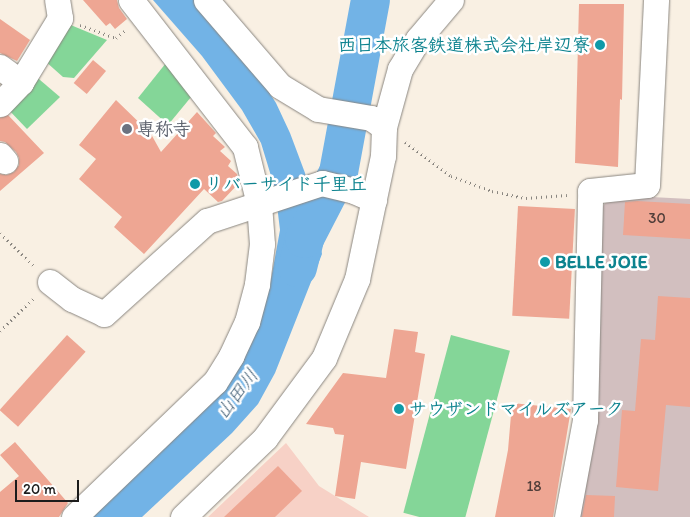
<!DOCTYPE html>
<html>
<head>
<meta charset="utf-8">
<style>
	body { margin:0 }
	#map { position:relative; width:690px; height:517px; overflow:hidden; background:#f9f0e3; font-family:Itim,"Klee One",sans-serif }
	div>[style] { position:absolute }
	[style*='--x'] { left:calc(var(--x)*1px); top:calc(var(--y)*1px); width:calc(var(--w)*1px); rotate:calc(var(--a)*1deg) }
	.built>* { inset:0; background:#f7d1c6 }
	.industrial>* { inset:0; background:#d2bfbf }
	.green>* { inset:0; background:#84d698; transform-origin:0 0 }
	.water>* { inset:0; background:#72b3e6 }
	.river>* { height:39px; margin:-19.5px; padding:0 19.5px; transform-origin:19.5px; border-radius:19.5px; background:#72b3e6 }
	.building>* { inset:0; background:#eea693; transform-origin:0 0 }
	.path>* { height:3px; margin-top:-1.5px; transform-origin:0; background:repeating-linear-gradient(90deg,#8a8680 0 1px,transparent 0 5px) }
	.roads { filter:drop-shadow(0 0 1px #8a8680) drop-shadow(0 0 1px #8a8680) }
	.minor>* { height:25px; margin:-12.5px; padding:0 12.5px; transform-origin:12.5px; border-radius:12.5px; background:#fff }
	.dots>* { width:14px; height:14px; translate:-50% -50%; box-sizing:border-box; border:2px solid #fff; border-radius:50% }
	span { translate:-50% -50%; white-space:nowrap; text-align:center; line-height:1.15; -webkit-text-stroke:5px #fff; paint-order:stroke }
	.number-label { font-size:15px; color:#503e3a }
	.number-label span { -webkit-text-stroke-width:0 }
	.culture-label { font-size:18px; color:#0d838f; font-weight:700 }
	.right { translate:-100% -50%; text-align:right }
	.left { translate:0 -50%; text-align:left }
	.worship-label { font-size:18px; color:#5b616d; font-weight:700 }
	.water-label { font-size:19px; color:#436077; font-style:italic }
	.scale { position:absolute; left:15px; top:480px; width:64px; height:22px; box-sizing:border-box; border:2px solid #1c1c1c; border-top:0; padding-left:6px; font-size:15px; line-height:18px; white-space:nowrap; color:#1c1c1c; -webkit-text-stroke:4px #fff; paint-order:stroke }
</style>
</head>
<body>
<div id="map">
	<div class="built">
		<i style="clip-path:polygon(286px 443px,319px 486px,369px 517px,208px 517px)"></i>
	</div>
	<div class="industrial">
		<i style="clip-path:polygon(612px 195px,690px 199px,690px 517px,576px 517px,598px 212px)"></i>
	</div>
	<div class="green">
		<i style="clip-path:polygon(61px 21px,107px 40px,74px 78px,63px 77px,45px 61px)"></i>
		<i style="clip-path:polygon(170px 58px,196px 91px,168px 125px,138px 98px)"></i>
		<i style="clip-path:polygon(33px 74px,60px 97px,27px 129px,6px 107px)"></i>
		<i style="left:451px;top:335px;width:61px;height:184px;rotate:15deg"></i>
	</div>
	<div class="water">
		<i style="clip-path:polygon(153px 0,194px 0,252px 66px,276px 103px,290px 133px,305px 173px,322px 254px,275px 373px,258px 404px,232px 433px,142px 517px,91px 517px,259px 322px,271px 279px,280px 230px,275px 189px,261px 143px,242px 110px,202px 56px)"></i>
	</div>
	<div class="river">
		<i style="--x:297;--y:267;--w:30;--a:-76"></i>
		<i style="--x:304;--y:238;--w:74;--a:-62.7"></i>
		<i style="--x:338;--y:172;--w:175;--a:-79.5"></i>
	</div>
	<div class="building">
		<i style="clip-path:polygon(83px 0,117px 0,119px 8px,127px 19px,115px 29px,110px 23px,106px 26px)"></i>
		<i style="clip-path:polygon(579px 4px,624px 4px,622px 100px,620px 99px,618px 167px,575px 163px)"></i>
		<i style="clip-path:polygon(0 19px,30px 40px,17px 61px,0 53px)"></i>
		<i style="left:93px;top:60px;width:17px;height:30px;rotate:40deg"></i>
		<i style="clip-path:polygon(116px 100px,151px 134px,161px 152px,197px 112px,216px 133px,213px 136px,225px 147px,220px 151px,231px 161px,228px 166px,237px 174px,239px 183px,222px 201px,218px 202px,204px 189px,144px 254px,114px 227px,122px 217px,79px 179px,96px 159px,79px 145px)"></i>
		<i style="clip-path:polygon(8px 115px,44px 153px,0 191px,0 174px,7px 175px,14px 172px,19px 165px,19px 158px,16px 152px,5px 142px,0 141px,0 118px)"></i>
		<i style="clip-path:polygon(637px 201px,690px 204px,690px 239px,623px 235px,625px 202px)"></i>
		<i style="left:518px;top:206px;width:57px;height:110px;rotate:3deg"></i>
		<i style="clip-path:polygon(658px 296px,690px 298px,690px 407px,666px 405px,658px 491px,616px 487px,622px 410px,635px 411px,641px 339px,655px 340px)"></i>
		<i style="clip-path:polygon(394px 329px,418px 332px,415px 352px,425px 354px,406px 469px,361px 462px,355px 499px,335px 496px,344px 435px,335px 434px,333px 428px,306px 424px,343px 373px,386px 378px)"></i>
		<i style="left:67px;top:335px;width:25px;height:101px;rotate:42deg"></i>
		<i style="clip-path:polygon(512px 403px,571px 409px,553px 517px,495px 517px,508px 450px)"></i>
		<i style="clip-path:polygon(15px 442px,68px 503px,59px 517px,0 517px,0 492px,19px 476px,0 455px)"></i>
		<i style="clip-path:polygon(278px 466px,302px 491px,275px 517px,224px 517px)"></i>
		<i style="clip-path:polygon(586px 495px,615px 496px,614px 517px,582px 517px)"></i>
	</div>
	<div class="path">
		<i style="--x:80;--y:25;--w:38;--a:20"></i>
		<i style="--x:116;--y:38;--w:13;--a:-39"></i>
		<i style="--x:405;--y:142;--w:57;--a:36.5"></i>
		<i style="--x:451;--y:176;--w:44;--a:20.1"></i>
		<i style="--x:492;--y:191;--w:35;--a:12"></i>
		<i style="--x:526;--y:198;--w:41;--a:-4.2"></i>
		<i style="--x:0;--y:233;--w:47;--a:44.1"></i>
		<i style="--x:0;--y:331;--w:49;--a:-44.2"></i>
	</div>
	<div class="roads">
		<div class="minor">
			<i style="--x:206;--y:0;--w:113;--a:49.3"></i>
			<i style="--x:280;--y:86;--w:44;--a:31.2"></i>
			<i style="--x:318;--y:109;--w:54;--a:9.6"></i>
			<i style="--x:371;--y:118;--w:16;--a:35"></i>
			<i style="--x:0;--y:67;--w:26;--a:36"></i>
			<i style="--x:0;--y:104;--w:30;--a:-46"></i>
			<i style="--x:21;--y:82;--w:75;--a:-58.6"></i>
			<i style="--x:60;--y:18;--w:18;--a:-99"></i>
			<i style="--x:0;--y:155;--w:8;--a:50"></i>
			<i style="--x:50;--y:282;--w:28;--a:38"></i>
			<i style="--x:72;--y:299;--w:35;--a:25"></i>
			<i style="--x:104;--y:314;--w:139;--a:-42.1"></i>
			<i style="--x:207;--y:221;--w:121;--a:-18.3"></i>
			<i style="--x:322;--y:183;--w:33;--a:14"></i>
			<i style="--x:354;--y:191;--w:22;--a:24"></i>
			<i style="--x:74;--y:517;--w:195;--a:-43.8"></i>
			<i style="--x:215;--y:382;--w:31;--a:-58"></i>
			<i style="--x:231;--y:356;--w:38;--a:-65"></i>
			<i style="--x:247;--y:322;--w:39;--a:-75"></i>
			<i style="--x:257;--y:284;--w:40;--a:-82.9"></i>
			<i style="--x:262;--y:244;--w:40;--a:-94.3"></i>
			<i style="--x:259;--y:204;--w:59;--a:-103.8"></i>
			<i style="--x:245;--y:147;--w:186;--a:-127.8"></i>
			<i style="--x:183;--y:517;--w:114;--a:-43.9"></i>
			<i style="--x:265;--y:438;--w:99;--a:-53.6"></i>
			<i style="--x:324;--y:358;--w:86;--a:-67.3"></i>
			<i style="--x:357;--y:279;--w:126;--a:-78.1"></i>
			<i style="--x:383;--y:156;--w:29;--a:-88"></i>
			<i style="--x:384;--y:127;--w:60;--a:-74.6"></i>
			<i style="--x:400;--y:69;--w:35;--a:-59"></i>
			<i style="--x:418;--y:39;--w:51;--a:-49.8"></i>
			<i style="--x:567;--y:517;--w:99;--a:-79.5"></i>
			<i style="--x:585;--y:420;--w:229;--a:-88.7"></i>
			<i style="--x:590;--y:191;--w:57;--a:-6"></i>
			<i style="--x:647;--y:185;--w:185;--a:-87.2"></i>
		</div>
	</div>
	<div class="dots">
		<i style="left:600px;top:45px;background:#0f9aa8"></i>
		<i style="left:127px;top:129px;background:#6b7280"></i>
		<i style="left:195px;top:184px;background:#0f9aa8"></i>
		<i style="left:545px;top:262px;background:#0f9aa8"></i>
		<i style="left:399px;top:409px;background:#0f9aa8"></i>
	</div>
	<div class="number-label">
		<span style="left:657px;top:219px">30</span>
		<span style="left:534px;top:487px">18</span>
	</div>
	<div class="culture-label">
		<span class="right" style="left:590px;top:45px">西日本旅客鉄道株式会社岸辺寮</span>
		<span class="left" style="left:205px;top:184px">リバーサイド千里丘</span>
		<span class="left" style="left:555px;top:262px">BELLE JOIE</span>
		<span class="left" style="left:409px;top:409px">サウザンドマイルズアーク</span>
	</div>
	<div class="worship-label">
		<span class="left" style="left:137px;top:129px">専称寺</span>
	</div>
	<div class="water-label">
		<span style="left:237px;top:394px;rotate:-53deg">山田川</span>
	</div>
	<div class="scale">20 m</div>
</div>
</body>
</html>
